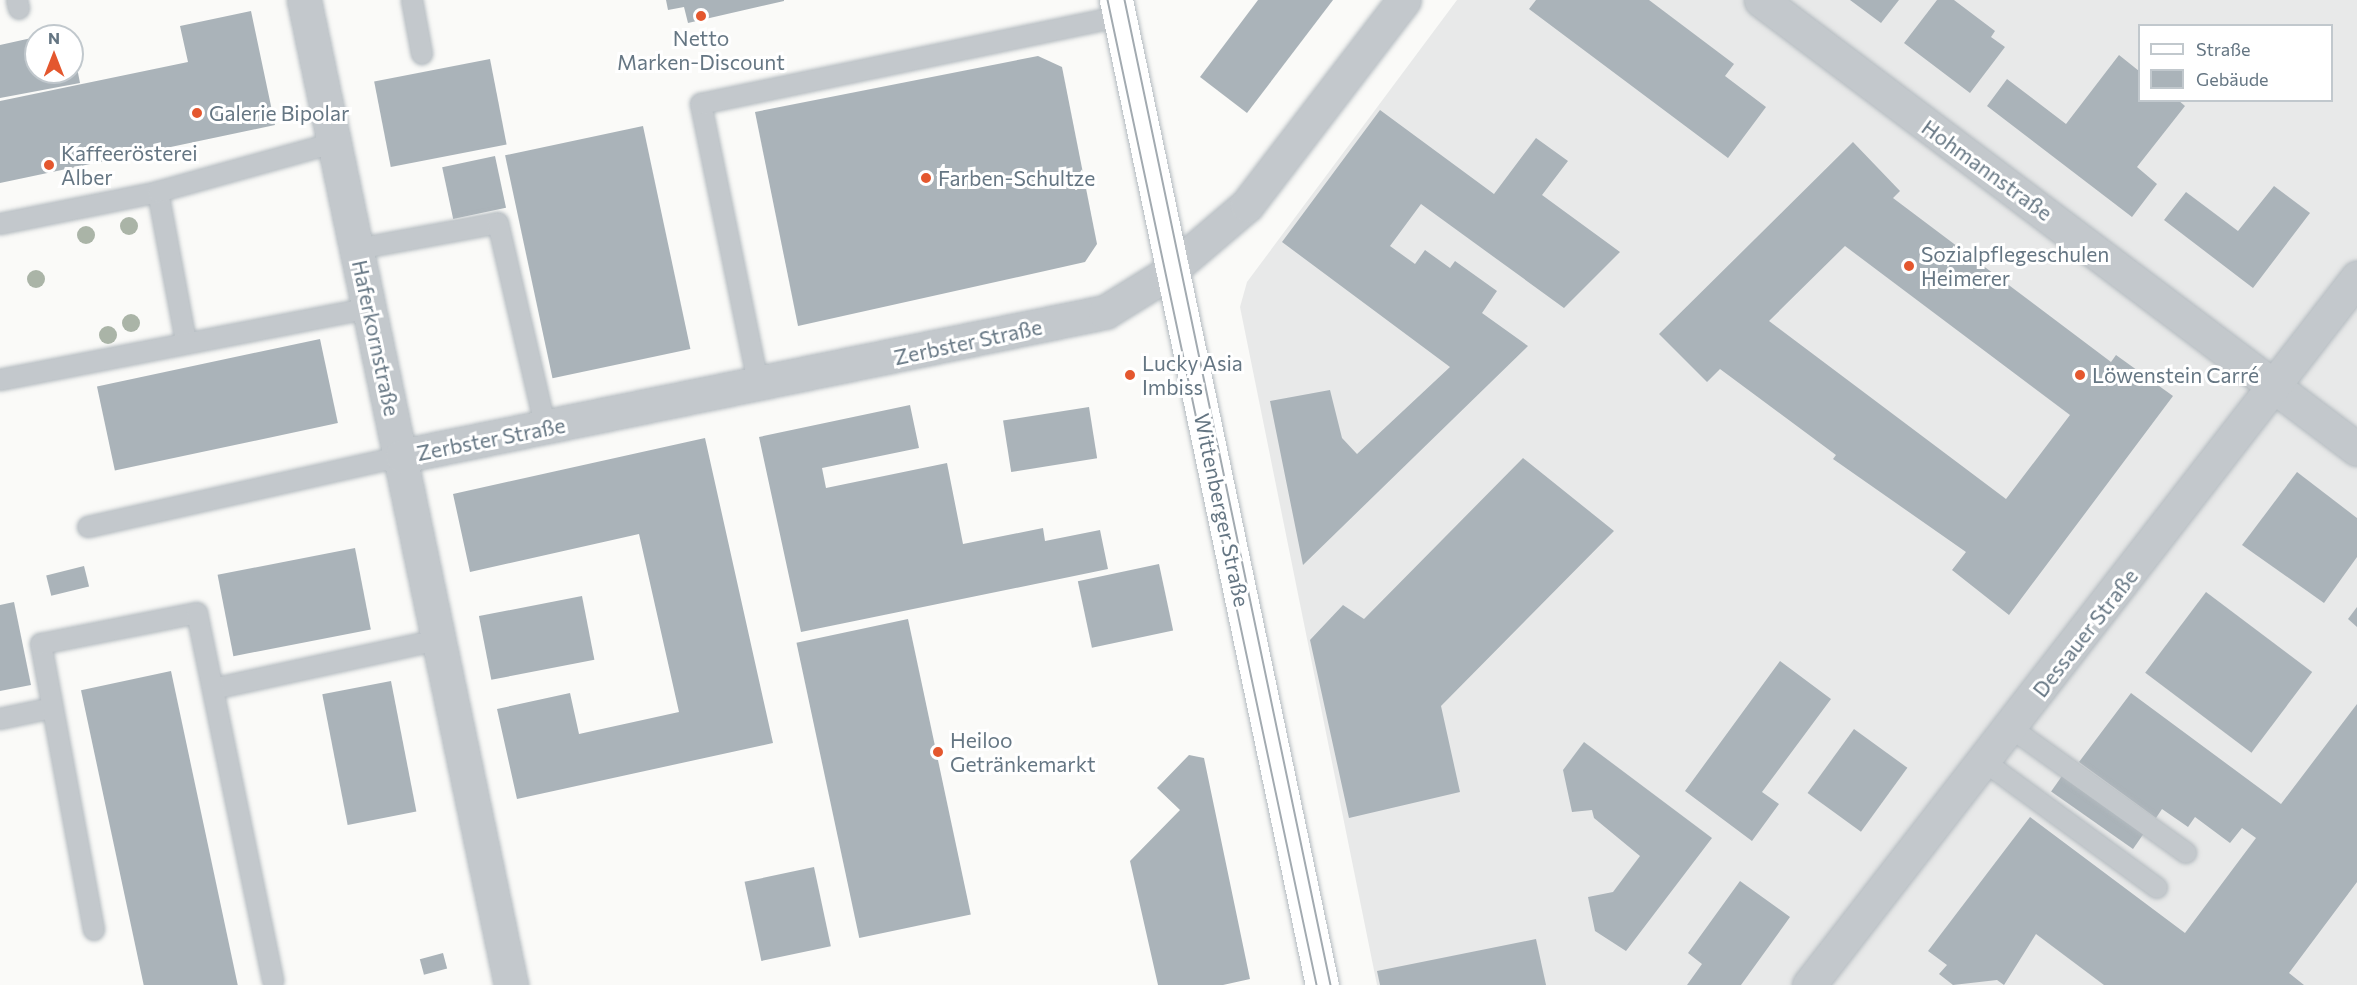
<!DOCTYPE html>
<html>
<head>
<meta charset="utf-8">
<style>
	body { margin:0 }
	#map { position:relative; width:2357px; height:985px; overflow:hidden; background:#fafaf8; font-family:Commissioner,sans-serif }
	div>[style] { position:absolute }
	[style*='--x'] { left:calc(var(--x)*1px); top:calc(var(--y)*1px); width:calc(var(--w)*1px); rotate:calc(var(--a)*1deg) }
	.built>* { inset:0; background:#e8e9e9 }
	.building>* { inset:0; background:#aab3b9; transform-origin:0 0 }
	.roads { filter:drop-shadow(0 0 2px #b3babf) drop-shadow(0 0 2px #b3babf) }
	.service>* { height:20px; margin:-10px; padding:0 10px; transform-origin:10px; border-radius:10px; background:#c3c8cc }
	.minor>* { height:33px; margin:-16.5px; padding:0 16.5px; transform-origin:16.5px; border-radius:16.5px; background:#c3c8cc }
	.secondary>* { height:33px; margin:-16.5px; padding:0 16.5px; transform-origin:16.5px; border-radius:16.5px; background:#fff }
	.tram>* { height:1.5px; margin:-0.75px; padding:0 0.75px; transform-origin:0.75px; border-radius:0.75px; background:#a2aab0 }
	.trees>* { width:18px; height:18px; margin:-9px; border-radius:50%; background:#aab4a7 }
	.dots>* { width:16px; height:16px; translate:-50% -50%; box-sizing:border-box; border:3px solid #fff; border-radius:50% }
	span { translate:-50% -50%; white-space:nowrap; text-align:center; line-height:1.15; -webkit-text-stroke:6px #fff; paint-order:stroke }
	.poi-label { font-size:21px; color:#657683 }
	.left { translate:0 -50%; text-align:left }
	.street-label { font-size:21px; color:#657683 }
	.legend { position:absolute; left:2138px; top:24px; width:195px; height:78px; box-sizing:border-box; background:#fff; border:2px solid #c1c8cd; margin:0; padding:8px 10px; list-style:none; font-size:18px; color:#657683 }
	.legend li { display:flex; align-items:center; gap:12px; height:30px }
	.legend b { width:30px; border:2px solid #c1c8cd }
	.north { position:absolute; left:24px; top:24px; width:60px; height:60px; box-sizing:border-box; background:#fff; border:2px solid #c1c8cd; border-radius:50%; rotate:0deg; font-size:16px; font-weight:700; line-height:24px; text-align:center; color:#657683 }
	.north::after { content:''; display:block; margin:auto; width:21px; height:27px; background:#e4572e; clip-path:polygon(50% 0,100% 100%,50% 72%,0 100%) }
</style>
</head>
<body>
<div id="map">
	<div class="built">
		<i style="clip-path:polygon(evenodd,1457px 0,2357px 0,2357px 985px,1377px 985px,1240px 307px,1247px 282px,1457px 0,2140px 26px,2332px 26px,2332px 100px,2140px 100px,2140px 26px)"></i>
	</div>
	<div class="building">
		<i style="clip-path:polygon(666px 0,784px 0,784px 1px,688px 23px,684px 7px,668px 10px)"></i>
		<i style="clip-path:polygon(1258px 0,1333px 0,1247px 113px,1200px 77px)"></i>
		<i style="clip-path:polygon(1536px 0,1649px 0,1734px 64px,1725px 76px,1766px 107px,1728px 158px,1529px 9px)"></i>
		<i style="clip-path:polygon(1850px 0,1899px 0,1881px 23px)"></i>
		<i style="clip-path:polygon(1937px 0,1954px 0,1995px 31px,1991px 37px,2005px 47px,1970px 93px,1904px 43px)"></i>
		<i style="clip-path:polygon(251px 11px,275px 125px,0 183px,0 101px,188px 62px,180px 26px)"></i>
		<i style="clip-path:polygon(70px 31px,71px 36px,48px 36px,48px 35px)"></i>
		<i style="clip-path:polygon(36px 37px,36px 72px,72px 72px,73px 47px,80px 83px,0 98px,0 45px)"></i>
		<i style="clip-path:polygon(2119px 55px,2139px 71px,2139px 100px,2178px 100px,2185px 106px,2137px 167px,2157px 184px,2132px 217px,1987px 106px,2007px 79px,2066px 124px)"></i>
		<i style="clip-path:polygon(1038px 56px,1062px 67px,1097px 244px,1085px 262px,798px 326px,755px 112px)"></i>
		<i style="left:490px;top:59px;width:87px;height:118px;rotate:79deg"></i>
		<i style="clip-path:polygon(1380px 110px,1494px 194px,1536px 138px,1568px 161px,1542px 195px,1620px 252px,1564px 308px,1421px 204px,1390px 246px,1415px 264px,1425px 250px,1450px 268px,1455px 261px,1497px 291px,1482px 313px,1528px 346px,1303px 565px,1270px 401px,1330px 390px,1342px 438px,1357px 454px,1450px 367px,1282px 242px)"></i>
		<i style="left:643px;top:126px;width:228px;height:141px;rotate:78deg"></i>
		<i style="clip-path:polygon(evenodd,1853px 142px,1900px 191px,1893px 198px,2111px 362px,2116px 355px,2173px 396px,2009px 615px,1952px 570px,1966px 552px,1833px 459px,1836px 455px,1720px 369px,1707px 382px,1659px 334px,1853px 142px,1845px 246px,2070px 415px,2006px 499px,1769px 321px,1845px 246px)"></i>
		<i style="left:495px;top:156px;width:53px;height:54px;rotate:78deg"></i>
		<i style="clip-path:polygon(2274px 186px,2310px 213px,2253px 288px,2164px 220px,2186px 192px,2238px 231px)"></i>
		<i style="left:320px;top:339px;width:86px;height:228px;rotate:78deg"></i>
		<i style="clip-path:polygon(910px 405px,919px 448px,822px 468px,826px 488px,947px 463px,963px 544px,1043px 528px,1045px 541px,1100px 530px,1108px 569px,801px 632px,759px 437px)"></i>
		<i style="left:1089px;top:407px;width:52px;height:87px;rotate:81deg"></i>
		<i style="clip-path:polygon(705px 438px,773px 743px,517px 799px,497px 709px,570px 693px,579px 734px,679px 712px,639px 534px,470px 572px,453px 494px)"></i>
		<i style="clip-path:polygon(1523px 458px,1614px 531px,1441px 706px,1460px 792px,1349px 818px,1310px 640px,1343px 605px,1364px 619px)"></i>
		<i style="clip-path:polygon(2297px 472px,2357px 518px,2357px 557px,2324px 603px,2242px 545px)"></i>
		<i style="left:355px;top:548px;width:83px;height:140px;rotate:79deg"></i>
		<i style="left:1159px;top:564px;width:68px;height:83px;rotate:78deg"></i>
		<i style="left:84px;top:566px;width:21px;height:39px;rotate:76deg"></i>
		<i style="left:2206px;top:592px;width:133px;height:101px;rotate:37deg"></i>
		<i style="left:582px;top:596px;width:65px;height:105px;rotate:79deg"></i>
		<i style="clip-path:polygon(14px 602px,31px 685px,0 691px,0 605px)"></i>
		<i style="clip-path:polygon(2357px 607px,2357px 627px,2348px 619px)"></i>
		<i style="left:908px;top:619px;width:302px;height:114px;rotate:78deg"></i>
		<i style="clip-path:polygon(1780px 661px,1831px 699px,1762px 792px,1779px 804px,1752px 841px,1685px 791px)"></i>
		<i style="left:171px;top:671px;width:321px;height:92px;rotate:78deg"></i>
		<i style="left:391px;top:681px;width:133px;height:70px;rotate:79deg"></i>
		<i style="clip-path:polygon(2131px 693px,2281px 804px,2357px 704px,2357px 882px,2289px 973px,2304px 985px,2104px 985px,2036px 934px,2004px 985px,1997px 980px,1953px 985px,1939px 974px,1947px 965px,1928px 951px,2030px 817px,2185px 933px,2256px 838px,2242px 828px,2230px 843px,2195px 817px,2188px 827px,2162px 809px,2156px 818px,2079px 762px)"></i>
		<i style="left:1854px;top:729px;width:66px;height:79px;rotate:36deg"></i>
		<i style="clip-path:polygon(1584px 742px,1712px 838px,1626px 951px,1595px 931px,1588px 897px,1613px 892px,1640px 856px,1594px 818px,1592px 810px,1572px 812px,1563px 770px)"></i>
		<i style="clip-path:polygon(1189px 755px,1204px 758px,1250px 979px,1223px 985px,1158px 985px,1130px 861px,1180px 810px,1157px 788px)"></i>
		<i style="left:2062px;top:776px;width:100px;height:19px;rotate:35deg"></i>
		<i style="left:814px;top:867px;width:81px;height:71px;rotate:78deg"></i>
		<i style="clip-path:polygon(1740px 881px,1790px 917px,1741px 985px,1687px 985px,1702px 964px,1688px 953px)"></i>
		<i style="clip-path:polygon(1536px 939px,1546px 985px,1380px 985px,1377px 971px)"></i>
		<i style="left:443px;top:953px;width:16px;height:24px;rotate:75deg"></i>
	</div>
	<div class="roads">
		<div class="service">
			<i style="--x:17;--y:0;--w:9;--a:77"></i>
			<i style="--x:412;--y:0;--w:55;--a:79.5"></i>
			<i style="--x:158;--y:192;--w:152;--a:79.4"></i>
			<i style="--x:0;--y:224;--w:161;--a:-11.4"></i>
			<i style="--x:158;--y:192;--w:183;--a:-15.6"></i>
			<i style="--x:357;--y:249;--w:143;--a:-10.4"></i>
			<i style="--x:498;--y:223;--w:212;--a:76.9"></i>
			<i style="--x:0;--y:380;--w:377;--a:-11"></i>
			<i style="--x:759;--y:387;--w:289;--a:-101.6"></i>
			<i style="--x:701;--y:104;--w:427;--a:-11.8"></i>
			<i style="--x:88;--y:527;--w:322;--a:-12.7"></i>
			<i style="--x:213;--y:689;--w:230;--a:-12.3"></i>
			<i style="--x:0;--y:719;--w:53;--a:-11.9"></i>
			<i style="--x:2011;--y:728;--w:215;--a:35.5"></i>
			<i style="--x:1985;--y:762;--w:213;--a:36.2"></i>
			<i style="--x:94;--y:930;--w:291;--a:-100.5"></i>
			<i style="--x:41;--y:644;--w:159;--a:-11.2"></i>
			<i style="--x:197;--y:613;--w:376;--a:78.3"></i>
		</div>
		<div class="minor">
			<i style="--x:304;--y:0;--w:1007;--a:78.13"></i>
			<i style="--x:1761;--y:0;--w:746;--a:36.99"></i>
			<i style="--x:402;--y:456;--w:718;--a:-11.58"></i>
			<i style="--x:1105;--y:312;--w:70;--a:-31.7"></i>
			<i style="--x:1165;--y:275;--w:108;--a:-40.5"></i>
			<i style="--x:1247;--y:205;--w:258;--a:-52.6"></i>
			<i style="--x:1809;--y:985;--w:895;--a:-52.22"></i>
		</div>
		<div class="secondary">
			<i style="--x:1116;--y:0;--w:1006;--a:78.19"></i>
		</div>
	</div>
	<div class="tram">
		<i style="--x:1108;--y:0;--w:1007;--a:78.02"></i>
		<i style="--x:1125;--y:0;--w:1006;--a:78.19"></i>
	</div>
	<div class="trees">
		<i style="left:129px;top:226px"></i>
		<i style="left:86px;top:235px"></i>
		<i style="left:36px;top:279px"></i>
		<i style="left:131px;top:323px"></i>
		<i style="left:108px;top:335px"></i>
	</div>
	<div class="dots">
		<i style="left:701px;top:16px;background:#e4572e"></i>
		<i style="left:197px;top:113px;background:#e4572e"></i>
		<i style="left:49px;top:165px;background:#e4572e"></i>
		<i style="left:926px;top:178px;background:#e4572e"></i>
		<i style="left:1909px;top:266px;background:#e4572e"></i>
		<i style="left:1130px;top:375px;background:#e4572e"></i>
		<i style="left:2080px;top:375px;background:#e4572e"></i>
		<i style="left:938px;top:752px;background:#e4572e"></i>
	</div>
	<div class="poi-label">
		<span style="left:701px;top:50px">Netto<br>Marken-Discount</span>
		<span class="left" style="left:209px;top:113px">Galerie Bipolar</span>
		<span class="left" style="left:61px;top:165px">Kaffeerösterei<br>Alber</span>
		<span class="left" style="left:938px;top:178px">Farben-Schultze</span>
		<span class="left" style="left:1921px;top:266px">Sozialpflegeschulen<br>Heimerer</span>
		<span class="left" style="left:1142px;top:375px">Lucky Asia<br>Imbiss</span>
		<span class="left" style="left:2092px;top:375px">Löwenstein Carré</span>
		<span class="left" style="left:950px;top:752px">Heiloo<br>Getränkemarkt</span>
	</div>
	<div class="street-label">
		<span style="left:1987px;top:170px;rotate:36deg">Hohmannstraße</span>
		<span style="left:376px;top:338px;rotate:78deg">Haferkornstraße</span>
		<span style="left:968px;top:342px;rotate:-12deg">Zerbster Straße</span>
		<span style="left:491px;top:439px;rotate:-11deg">Zerbster Straße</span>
		<span style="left:1222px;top:510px;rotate:78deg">Wittenberger Straße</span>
		<span style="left:2085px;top:633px;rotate:-52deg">Dessauer Straße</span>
	</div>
	<ul class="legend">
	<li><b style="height:8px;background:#fff"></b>Straße</li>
	<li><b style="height:16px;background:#aab3b9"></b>Gebäude</li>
	</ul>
	<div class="north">N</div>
</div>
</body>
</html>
